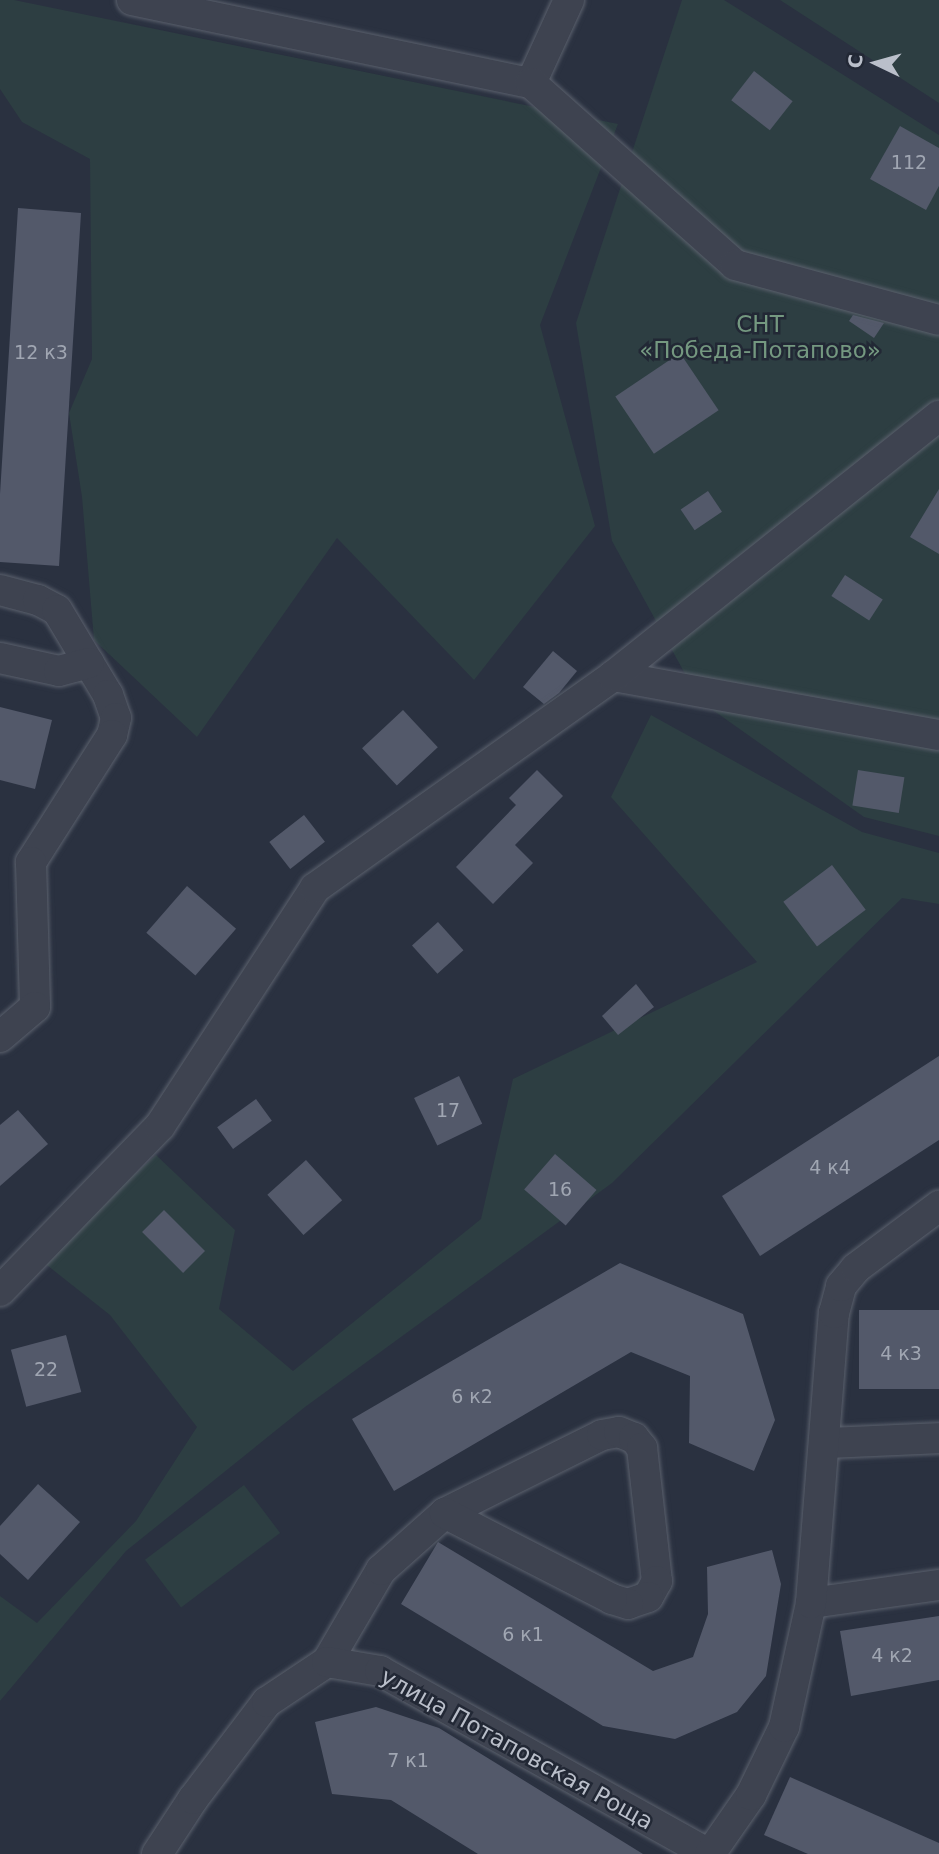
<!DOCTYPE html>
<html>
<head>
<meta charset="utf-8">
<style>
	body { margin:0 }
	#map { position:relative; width:939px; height:1854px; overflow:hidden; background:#2a3140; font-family:"DejaVu Sans",sans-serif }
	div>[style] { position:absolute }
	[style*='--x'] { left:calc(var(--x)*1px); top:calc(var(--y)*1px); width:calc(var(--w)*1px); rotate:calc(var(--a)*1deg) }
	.green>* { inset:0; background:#2d3e42; transform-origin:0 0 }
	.building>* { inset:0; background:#53596a; transform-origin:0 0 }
	.roads { filter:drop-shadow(0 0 2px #5b616d) drop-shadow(0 0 2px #5b616d) }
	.minor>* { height:30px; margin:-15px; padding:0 15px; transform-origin:15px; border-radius:15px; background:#3e4350 }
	span { translate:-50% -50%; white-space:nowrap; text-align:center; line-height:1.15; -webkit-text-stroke:5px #222835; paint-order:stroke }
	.number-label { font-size:19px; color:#a0a6b2 }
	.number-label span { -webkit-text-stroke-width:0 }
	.park-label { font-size:23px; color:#749880 }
	.street-label { font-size:23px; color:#babfca }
	.north { position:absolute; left:841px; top:28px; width:70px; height:70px; -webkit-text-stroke:5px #222835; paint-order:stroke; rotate:275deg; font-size:19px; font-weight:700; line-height:28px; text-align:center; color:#babfca }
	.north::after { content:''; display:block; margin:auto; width:24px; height:32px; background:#babfca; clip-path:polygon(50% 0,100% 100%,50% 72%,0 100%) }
</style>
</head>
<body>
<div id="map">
	<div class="green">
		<i style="clip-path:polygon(0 0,14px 0,618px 124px,540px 325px,595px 526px,474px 680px,337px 538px,197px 737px,94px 640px,82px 497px,69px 413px,92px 359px,90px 159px,22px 122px,0 89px)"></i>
		<i style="clip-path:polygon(682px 0,724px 0,939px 135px,939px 836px,864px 817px,700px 701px,612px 541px,576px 323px)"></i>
		<i style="clip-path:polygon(780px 0,939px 0,939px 103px)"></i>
		<i style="clip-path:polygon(651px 715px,862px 832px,939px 853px,939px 904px,902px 898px,612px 1183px,305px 1407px,126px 1551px,0 1701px,0 1596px,37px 1623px,136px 1521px,197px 1427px,110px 1315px,43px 1262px,97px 1208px,156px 1155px,235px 1230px,219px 1309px,293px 1371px,481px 1219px,513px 1079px,757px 962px,611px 797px)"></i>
		<i style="left:244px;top:1485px;width:60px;height:124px;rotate:53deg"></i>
	</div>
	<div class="building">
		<i style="left:754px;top:71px;width:49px;height:37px;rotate:38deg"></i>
		<i style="clip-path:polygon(900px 126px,939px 148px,939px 186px,926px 210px,870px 179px)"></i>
		<i style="clip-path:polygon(18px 208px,81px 213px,59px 566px,0 562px,0 494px)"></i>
		<i style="clip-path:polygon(853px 315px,884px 323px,874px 338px,849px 321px)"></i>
		<i style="left:680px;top:353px;width:69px;height:78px;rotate:56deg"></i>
		<i style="clip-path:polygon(939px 489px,939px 554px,910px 537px)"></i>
		<i style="left:708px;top:491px;width:25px;height:33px;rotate:56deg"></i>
		<i style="left:845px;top:575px;width:45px;height:25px;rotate:33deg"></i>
		<i style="clip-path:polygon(553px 651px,577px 671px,559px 693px,544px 704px,523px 687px)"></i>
		<i style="clip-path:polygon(0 707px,52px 720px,35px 789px,0 780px)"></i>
		<i style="left:403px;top:710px;width:51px;height:56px;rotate:47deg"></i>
		<i style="clip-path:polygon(537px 770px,563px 796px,515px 845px,533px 863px,493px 904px,456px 867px,516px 805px,509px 798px)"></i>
		<i style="left:858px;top:770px;width:47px;height:36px;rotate:9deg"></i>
		<i style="left:304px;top:815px;width:34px;height:44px;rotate:52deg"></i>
		<i style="left:832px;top:865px;width:56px;height:61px;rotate:53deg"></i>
		<i style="left:187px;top:886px;width:65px;height:62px;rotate:41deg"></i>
		<i style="left:438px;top:922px;width:38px;height:35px;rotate:48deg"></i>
		<i style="clip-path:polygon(636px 984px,654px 1007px,618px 1035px,602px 1016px)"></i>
		<i style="clip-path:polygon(939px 1056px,939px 1140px,760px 1256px,722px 1196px)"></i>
		<i style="left:459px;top:1076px;width:53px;height:50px;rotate:64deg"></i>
		<i style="left:256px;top:1099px;width:27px;height:48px;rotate:54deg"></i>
		<i style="clip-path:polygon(18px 1110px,48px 1144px,0 1186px,0 1125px)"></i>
		<i style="left:555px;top:1154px;width:55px;height:47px;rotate:41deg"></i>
		<i style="left:306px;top:1160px;width:54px;height:52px;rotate:48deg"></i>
		<i style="left:164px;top:1210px;width:58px;height:31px;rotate:45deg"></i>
		<i style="clip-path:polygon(620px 1263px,743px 1314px,775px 1420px,754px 1471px,689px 1443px,690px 1376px,631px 1352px,394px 1491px,352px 1419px)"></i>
		<i style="left:939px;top:1310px;width:79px;height:80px;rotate:90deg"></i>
		<i style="left:66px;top:1335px;width:59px;height:57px;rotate:75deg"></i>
		<i style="clip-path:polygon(38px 1484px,80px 1522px,28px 1580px,0 1554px,0 1526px)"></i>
		<i style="clip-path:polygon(438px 1542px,653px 1671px,693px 1657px,708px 1614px,707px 1567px,772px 1550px,781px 1584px,766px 1676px,737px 1712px,675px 1739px,603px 1726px,401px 1604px)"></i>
		<i style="clip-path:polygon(939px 1616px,939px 1680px,851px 1696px,840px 1631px)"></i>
		<i style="clip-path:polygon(376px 1707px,439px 1728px,643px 1854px,478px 1854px,391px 1800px,332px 1794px,315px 1722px)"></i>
		<i style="clip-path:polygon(790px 1777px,939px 1843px,939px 1854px,808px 1854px,764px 1835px)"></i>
	</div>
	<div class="roads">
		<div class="minor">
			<i style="--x:132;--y:0;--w:408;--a:11.8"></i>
			<i style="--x:531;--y:83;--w:91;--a:-65.4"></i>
			<i style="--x:531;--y:83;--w:273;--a:41.7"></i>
			<i style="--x:735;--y:265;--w:211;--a:15.1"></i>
			<i style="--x:0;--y:590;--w:39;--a:15"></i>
			<i style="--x:38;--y:600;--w:21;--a:28"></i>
			<i style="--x:57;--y:610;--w:99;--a:59"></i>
			<i style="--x:108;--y:695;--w:24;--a:71"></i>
			<i style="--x:116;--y:718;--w:17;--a:103"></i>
			<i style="--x:112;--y:735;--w:151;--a:122.5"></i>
			<i style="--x:31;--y:862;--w:145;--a:88.4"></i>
			<i style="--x:35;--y:1007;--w:46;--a:139.4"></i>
			<i style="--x:0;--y:658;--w:60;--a:12.4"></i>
			<i style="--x:59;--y:671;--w:31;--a:-15"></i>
			<i style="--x:613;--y:676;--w:331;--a:10.3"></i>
			<i style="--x:0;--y:1291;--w:230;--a:-45.9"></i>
			<i style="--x:160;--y:1126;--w:284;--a:-56.9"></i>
			<i style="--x:315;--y:888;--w:366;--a:-35.4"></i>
			<i style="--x:613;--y:676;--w:417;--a:-38.6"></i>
			<i style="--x:826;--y:1443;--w:113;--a:-2.5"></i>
			<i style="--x:811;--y:1603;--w:129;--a:-8"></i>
			<i style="--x:327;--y:1662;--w:107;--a:-59.6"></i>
			<i style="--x:381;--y:1570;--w:86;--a:-41.7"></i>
			<i style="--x:445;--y:1513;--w:175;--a:-26.4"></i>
			<i style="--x:602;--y:1435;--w:17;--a:-10"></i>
			<i style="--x:619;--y:1432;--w:16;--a:22"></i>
			<i style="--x:634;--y:1438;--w:13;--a:51"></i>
			<i style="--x:642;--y:1448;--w:134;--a:83.6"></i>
			<i style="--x:657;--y:1581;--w:18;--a:119"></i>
			<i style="--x:648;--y:1597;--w:21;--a:161"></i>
			<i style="--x:628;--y:1604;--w:17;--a:-163"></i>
			<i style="--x:612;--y:1599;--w:188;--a:-152.8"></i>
			<i style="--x:157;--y:1854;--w:66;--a:-56.8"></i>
			<i style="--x:193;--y:1799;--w:122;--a:-52.7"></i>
			<i style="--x:267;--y:1702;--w:72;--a:-33.7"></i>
			<i style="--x:327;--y:1662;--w:54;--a:9.6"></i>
			<i style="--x:380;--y:1671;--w:376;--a:29.1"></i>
			<i style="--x:710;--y:1854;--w:72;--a:-55.2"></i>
			<i style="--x:751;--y:1795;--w:76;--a:-64.1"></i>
			<i style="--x:784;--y:1727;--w:127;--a:-77.7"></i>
			<i style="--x:811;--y:1603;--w:291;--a:-85.5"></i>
			<i style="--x:834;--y:1313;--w:28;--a:-75"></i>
			<i style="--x:841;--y:1286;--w:23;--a:-50"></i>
			<i style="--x:856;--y:1268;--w:104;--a:-36.8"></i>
		</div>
	</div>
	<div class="number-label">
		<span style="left:909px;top:163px">112</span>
		<span style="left:41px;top:353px">12 к3</span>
		<span style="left:448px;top:1111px">17</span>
		<span style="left:830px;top:1168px">4 к4</span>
		<span style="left:560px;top:1190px">16</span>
		<span style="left:901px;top:1354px">4 к3</span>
		<span style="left:46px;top:1370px">22</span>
		<span style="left:472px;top:1397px">6 к2</span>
		<span style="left:523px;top:1635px">6 к1</span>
		<span style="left:892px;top:1656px">4 к2</span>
		<span style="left:408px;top:1761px">7 к1</span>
	</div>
	<div class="park-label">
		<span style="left:760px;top:337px">СНТ<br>«Победа-Потапово»</span>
	</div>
	<div class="street-label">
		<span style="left:517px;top:1749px;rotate:29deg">улица Потаповская Роща</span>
	</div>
	<div class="north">С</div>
</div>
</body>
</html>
